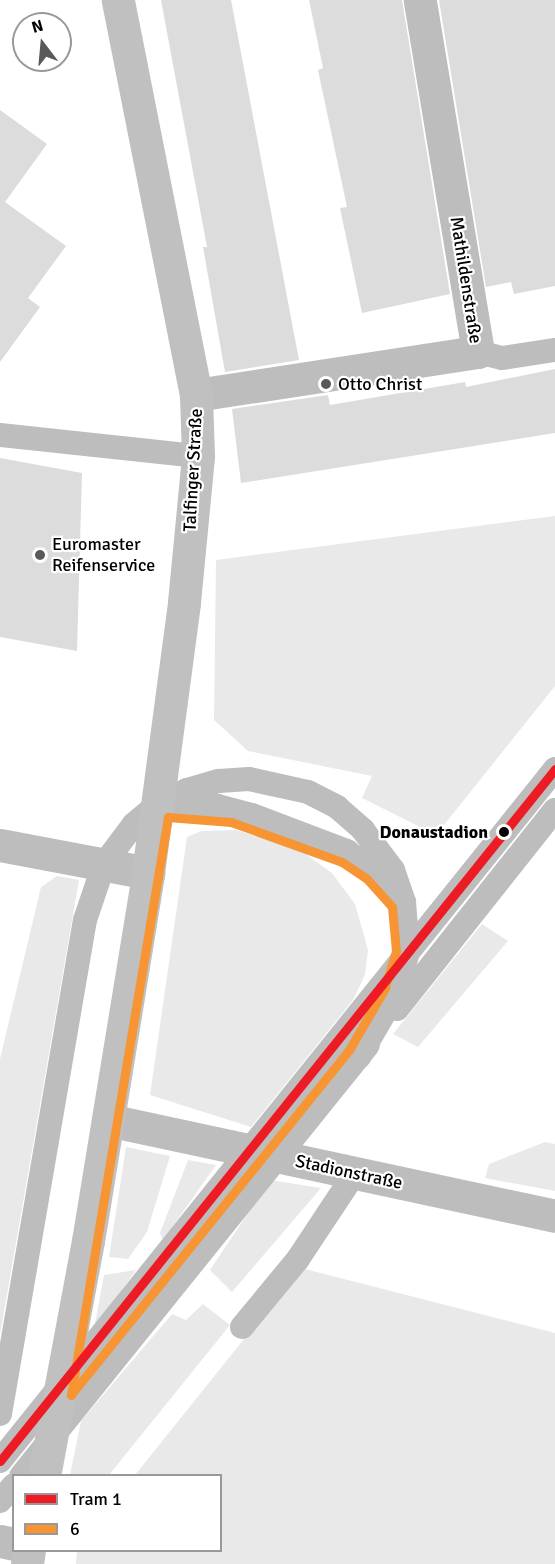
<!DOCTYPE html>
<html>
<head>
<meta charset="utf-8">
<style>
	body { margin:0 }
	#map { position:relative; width:555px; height:1564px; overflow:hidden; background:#fff; font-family:Signika,sans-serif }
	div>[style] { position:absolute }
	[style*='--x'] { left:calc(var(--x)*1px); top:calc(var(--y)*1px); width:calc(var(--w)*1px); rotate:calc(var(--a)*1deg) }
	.green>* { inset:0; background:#e9e9e9 }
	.building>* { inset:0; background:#dcdcdc }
	.lane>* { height:24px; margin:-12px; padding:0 12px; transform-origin:12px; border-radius:12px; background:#bdbdbd }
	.street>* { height:33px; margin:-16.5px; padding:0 16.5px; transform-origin:16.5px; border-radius:16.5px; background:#bdbdbd }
	.secondary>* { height:33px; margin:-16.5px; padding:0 16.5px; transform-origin:16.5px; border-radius:16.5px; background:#c0c0c0 }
	.bus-1>* { height:9px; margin:-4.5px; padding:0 4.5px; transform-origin:4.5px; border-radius:4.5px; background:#f79534 }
	.tram-1>* { height:9px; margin:-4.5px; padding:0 4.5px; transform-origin:4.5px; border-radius:4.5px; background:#ed1b24 }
	.dots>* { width:16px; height:16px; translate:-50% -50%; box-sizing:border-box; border:3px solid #fff; border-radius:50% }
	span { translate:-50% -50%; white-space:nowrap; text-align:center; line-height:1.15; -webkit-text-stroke:4.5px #fff; paint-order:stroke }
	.street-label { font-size:18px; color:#000 }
	.poi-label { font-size:18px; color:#000 }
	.left { translate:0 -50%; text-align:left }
	.stop-label { font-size:18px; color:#000; font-weight:700 }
	.right { translate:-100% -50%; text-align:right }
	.legend { position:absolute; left:12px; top:1474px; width:210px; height:78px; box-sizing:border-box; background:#fff; border:2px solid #999; margin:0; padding:8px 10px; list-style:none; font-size:18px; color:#000 }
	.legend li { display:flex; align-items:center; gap:12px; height:30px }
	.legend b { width:30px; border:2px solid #999 }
	.north { position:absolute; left:12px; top:12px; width:60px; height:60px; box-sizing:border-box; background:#fff; border:2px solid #999; border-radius:50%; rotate:344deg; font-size:16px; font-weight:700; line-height:24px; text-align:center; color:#000 }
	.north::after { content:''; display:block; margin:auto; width:21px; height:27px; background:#595959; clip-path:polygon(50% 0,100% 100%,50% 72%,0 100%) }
</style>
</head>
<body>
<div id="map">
	<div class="green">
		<i style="clip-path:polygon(555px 516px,555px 686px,436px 835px,362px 798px,372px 776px,248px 751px,214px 720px,216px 560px)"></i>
		<i style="clip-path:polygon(236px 830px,300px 850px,332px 873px,355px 904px,368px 950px,365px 975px,353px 1000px,251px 1127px,150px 1095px,187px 837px,201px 831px)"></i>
		<i style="clip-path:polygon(57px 876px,79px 880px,0 1335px,0 1059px,41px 887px)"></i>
		<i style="clip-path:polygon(482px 924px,508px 941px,418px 1047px,393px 1034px)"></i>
		<i style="clip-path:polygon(545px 1142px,555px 1144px,555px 1191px,485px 1178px,489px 1164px)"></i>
		<i style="clip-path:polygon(126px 1147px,170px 1156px,147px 1232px,128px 1259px,109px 1257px)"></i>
		<i style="clip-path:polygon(188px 1160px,216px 1165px,163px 1240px,160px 1233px)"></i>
		<i style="clip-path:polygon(270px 1180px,321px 1188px,232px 1292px,210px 1270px)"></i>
		<i style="clip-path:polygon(301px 1268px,555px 1333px,555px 1564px,76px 1564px,77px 1551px,220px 1550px,220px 1476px,135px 1475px)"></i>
		<i style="clip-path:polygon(136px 1270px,94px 1329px,104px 1275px)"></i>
		<i style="clip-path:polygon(203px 1304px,230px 1325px,109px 1475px,70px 1475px,81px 1421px,172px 1314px,186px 1320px)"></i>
	</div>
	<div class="building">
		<i style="clip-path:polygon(161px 0,231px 0,299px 360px,225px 372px,203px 247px,207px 247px)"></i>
		<i style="clip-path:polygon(309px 0,402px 0,450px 294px,362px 313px,340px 208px,347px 207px,318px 70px,323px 68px)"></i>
		<i style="clip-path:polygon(439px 0,555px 0,555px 286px,514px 294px,511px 282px,486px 287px)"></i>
		<i style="clip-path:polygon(0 110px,47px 144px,5px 202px,66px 246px,28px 298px,40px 307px,0 362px)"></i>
		<i style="clip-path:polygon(555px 369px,555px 433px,241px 483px,232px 409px,328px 395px,330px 405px,465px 382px,466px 387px)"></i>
		<i style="clip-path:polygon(0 458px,82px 473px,77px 651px,0 637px)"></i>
	</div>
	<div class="lane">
		<i style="--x:478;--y:352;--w:25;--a:14"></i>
		<i style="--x:502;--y:358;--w:54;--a:-8.6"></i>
		<i style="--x:0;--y:435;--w:199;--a:6.1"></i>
		<i style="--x:167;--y:804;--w:51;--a:2.2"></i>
		<i style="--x:218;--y:806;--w:35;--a:15"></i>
		<i style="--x:252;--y:815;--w:102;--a:20.8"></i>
		<i style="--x:347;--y:851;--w:59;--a:38.8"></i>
		<i style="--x:397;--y:1009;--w:254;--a:-51.6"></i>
		<i style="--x:242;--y:1327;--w:88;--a:-50.5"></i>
		<i style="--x:298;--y:1259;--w:103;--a:-56.5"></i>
		<i style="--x:0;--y:1414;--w:501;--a:-80.24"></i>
		<i style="--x:85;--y:920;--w:59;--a:-71.3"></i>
		<i style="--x:104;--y:864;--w:50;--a:-53.1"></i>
		<i style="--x:134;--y:824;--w:31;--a:-40"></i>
		<i style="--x:158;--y:804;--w:32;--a:-26"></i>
		<i style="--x:187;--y:790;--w:33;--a:-16"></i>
		<i style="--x:219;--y:781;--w:30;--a:-4"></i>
		<i style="--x:249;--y:779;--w:60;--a:12.4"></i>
		<i style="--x:308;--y:792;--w:33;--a:27"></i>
		<i style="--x:337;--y:807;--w:35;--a:41"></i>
		<i style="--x:363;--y:830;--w:50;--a:53.1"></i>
		<i style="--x:393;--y:870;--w:34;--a:71"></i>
		<i style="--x:404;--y:902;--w:50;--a:85.4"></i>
		<i style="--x:408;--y:952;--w:43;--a:106.3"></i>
		<i style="--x:396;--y:993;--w:74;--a:120"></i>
		<i style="--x:0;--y:1461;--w:887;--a:-51.27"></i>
		<i style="--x:21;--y:1476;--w:553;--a:-51.16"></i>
		<i style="--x:0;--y:1501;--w:21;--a:-49"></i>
	</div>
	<div class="street">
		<i style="--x:196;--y:395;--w:285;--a:-8.7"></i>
		<i style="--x:478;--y:352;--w:357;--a:-99.4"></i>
		<i style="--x:0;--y:845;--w:151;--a:10.7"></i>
		<i style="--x:108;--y:1120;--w:457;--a:12.1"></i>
		<i style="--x:0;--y:1541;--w:14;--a:12"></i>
	</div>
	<div class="secondary">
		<i style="--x:44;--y:1476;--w:239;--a:-79.4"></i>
		<i style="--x:88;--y:1241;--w:373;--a:-80.7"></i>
		<i style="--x:148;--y:873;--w:273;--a:-82.4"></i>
		<i style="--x:184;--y:602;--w:147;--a:-84.5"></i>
		<i style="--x:198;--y:456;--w:61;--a:-91.9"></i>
		<i style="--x:196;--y:395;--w:403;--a:-101.2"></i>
		<i style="--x:27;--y:1564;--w:14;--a:-82"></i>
	</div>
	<div class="bus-1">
		<i style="--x:168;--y:817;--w:63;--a:4.5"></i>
		<i style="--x:231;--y:822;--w:118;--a:19.8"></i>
		<i style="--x:342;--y:862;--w:30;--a:34"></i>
		<i style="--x:367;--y:879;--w:38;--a:48"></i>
		<i style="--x:392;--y:907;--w:44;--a:84.8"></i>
		<i style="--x:396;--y:951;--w:39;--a:107"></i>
		<i style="--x:385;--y:988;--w:72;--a:120.1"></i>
		<i style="--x:349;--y:1050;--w:443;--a:128.9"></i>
		<i style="--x:71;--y:1395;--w:586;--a:-80.47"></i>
	</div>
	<div class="tram-1">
		<i style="--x:0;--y:1461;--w:887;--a:-51.27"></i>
	</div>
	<div class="dots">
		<i style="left:326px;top:384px;background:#595959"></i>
		<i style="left:40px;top:555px;background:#595959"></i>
		<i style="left:504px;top:832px;background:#000"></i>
	</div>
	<div class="street-label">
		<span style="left:466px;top:280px;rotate:81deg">Mathildenstraße</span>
		<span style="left:193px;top:470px;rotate:-87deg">Talfinger Straße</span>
		<span style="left:349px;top:1172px;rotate:12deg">Stadionstraße</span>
	</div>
	<div class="poi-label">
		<span class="left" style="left:338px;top:384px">Otto Christ</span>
		<span class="left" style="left:52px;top:555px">Euromaster<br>Reifenservice</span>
	</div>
	<div class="stop-label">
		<span class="right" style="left:488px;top:832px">Donaustadion</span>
	</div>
	<ul class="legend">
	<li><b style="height:8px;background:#ed1b24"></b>Tram 1</li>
	<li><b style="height:8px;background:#f79534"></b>6</li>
	</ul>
	<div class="north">N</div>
</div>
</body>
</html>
